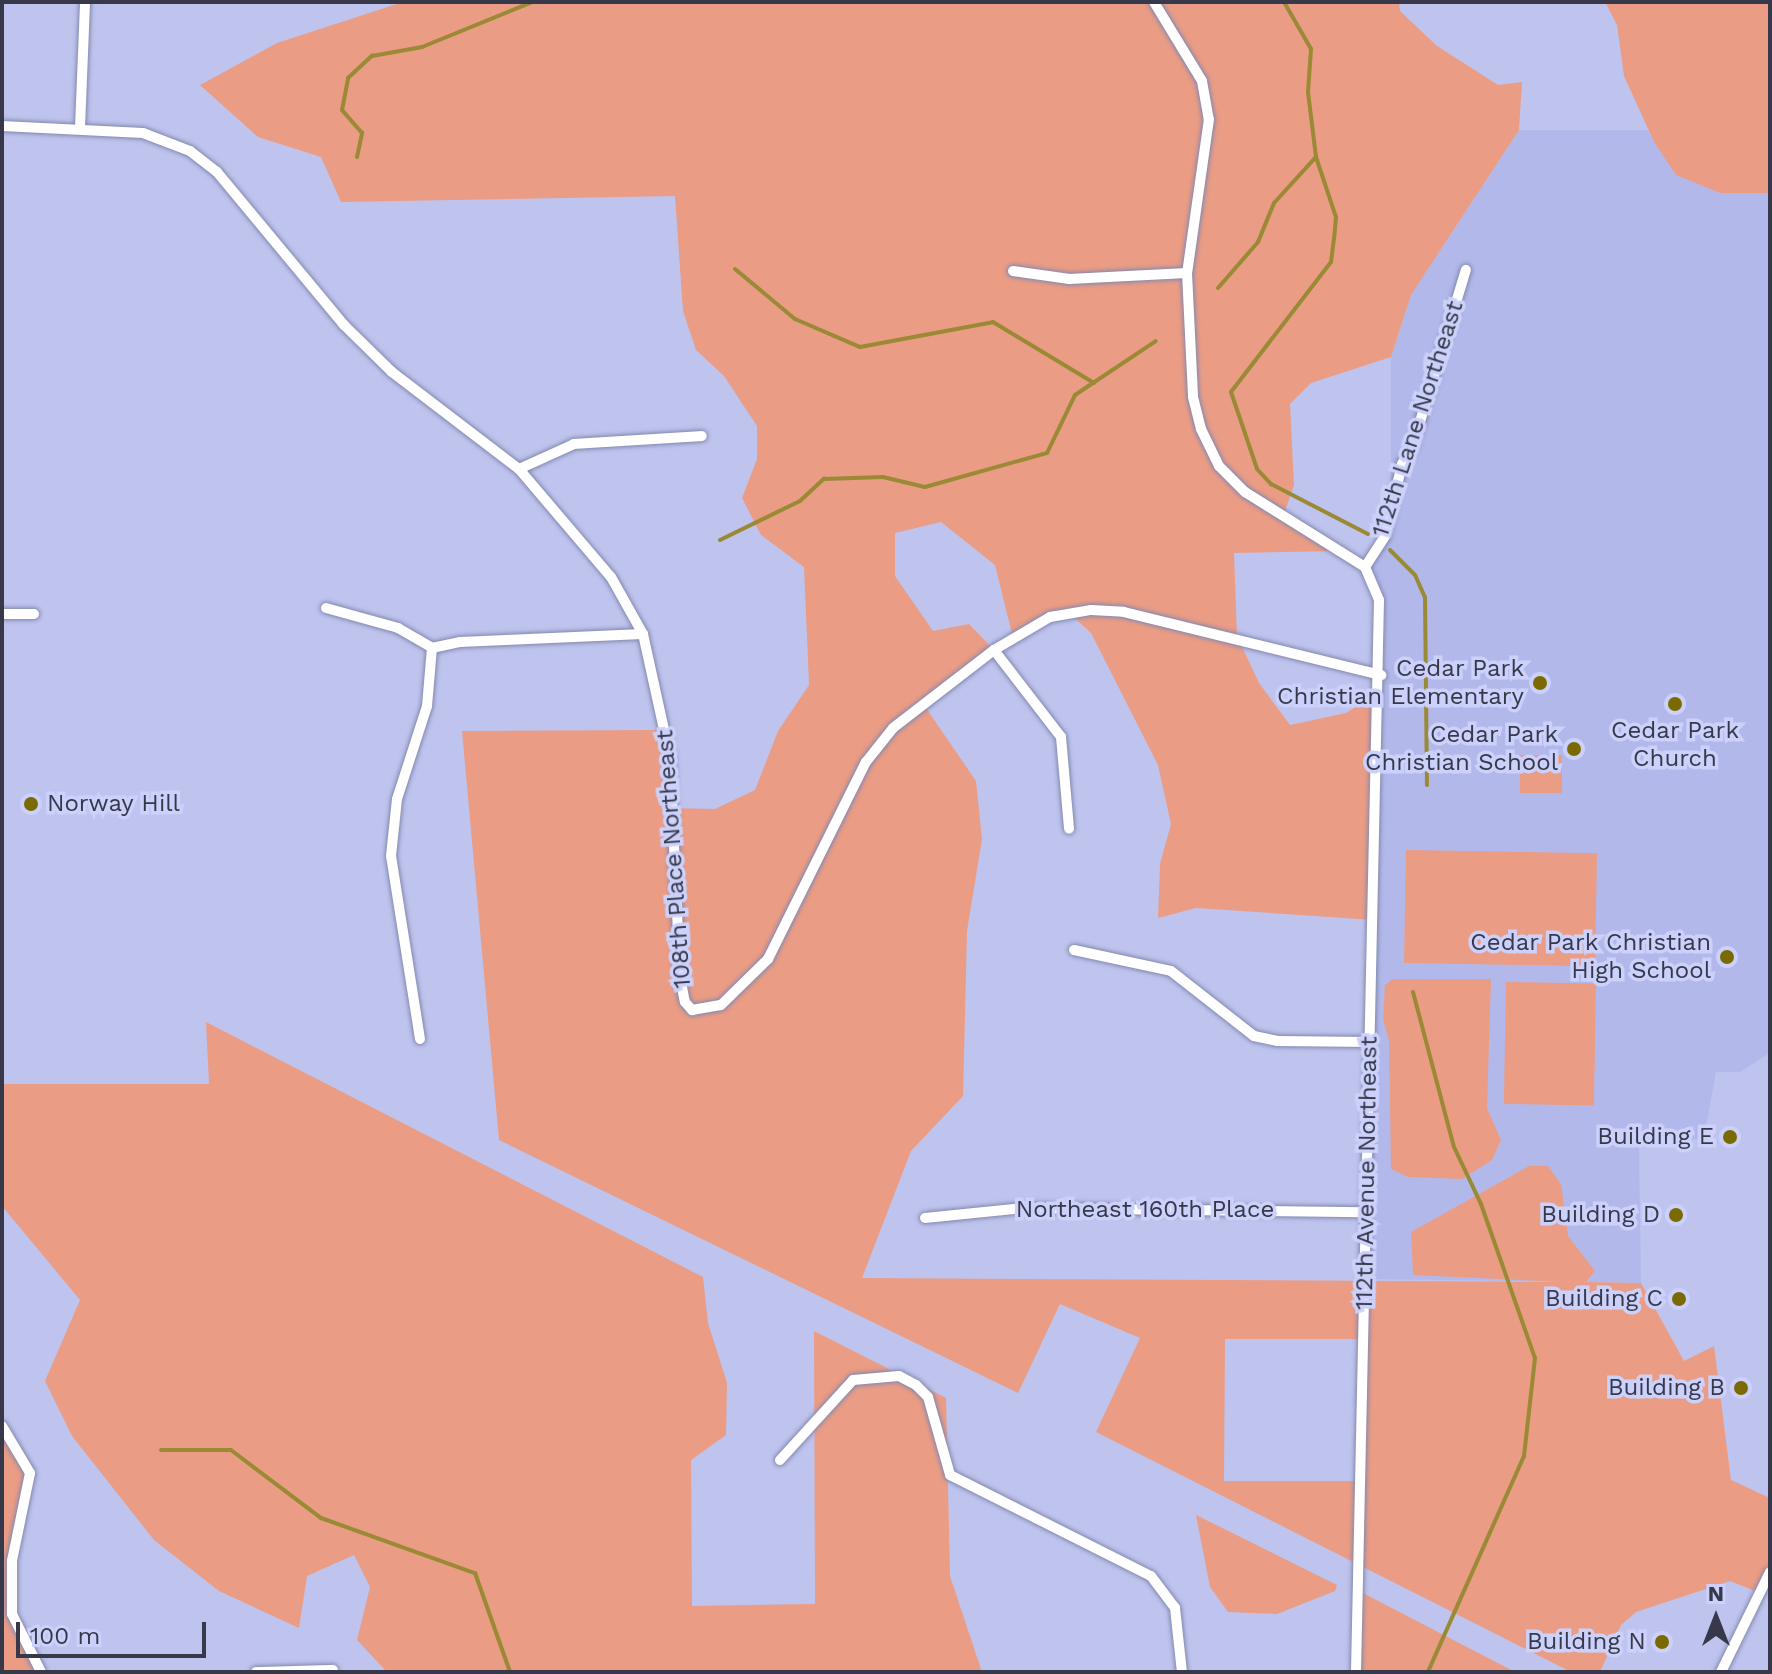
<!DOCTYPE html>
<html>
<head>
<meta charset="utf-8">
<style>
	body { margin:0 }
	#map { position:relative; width:1772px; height:1674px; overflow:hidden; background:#bec4ee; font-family:"Work Sans",sans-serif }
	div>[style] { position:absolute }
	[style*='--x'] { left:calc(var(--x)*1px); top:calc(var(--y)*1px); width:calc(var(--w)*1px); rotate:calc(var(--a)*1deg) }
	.built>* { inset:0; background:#b2b9ea }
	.green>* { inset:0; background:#eb9c84; transform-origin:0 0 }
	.stream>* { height:4px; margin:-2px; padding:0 2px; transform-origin:2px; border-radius:2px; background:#9a8935 }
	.roads { filter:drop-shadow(0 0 2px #8389b0) drop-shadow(0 0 2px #8389b0) }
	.street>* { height:10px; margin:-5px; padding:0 5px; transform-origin:5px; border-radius:5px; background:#fff }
	.dots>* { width:22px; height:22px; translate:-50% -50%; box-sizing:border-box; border:4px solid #cbd1fb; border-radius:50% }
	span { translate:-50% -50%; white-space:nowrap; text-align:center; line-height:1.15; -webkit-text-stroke:7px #cbd1fb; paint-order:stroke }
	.street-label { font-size:24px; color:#37394a }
	.poi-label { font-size:24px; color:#37394a }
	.right { translate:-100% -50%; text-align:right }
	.left { translate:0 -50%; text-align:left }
	.frame { position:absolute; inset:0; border:4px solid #37394a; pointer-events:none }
	.north { position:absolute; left:1676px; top:1578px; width:80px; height:80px; -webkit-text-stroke:6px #cbd1fb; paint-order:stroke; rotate:0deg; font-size:22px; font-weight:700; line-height:32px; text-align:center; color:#37394a }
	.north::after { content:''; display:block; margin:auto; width:28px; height:36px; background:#37394a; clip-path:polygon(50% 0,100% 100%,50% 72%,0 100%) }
	.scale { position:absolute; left:16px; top:1622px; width:190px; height:36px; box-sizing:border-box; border:4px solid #37394a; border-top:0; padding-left:10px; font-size:24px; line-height:28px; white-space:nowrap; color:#37394a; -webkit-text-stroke:6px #cbd1fb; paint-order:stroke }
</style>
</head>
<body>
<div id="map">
	<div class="built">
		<i style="clip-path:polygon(1519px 130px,1648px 130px,1654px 142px,1720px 193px,1770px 193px,1770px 1053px,1740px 1072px,1716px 1072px,1704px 1138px,1639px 1147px,1641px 1283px,1364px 1279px,1381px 625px,1365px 567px,1391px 516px,1391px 357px,1411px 295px)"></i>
	</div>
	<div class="green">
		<i style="clip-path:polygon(evenodd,403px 2px,1399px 2px,1400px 11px,1437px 46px,1498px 85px,1522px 82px,1519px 130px,1411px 295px,1391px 357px,1311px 383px,1290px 404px,1294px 485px,1283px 517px,1337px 551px,1234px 553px,1237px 636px,1259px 683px,1290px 725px,1346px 713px,1380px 692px,1374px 920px,1196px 908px,1158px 918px,1160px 864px,1171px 824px,1158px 765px,1091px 633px,1066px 610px,1014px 642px,995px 565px,941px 522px,895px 533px,895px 576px,933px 631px,969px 624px,994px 650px,926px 708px,976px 781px,982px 839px,967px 931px,963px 1096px,911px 1151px,862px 1278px,1563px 1282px,1413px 1275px,1411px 1232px,1529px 1166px,1548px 1166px,1561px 1184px,1568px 1236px,1595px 1271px,1586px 1282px,1641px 1283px,1684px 1361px,1714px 1346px,1731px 1480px,1770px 1498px,1770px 1572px,1760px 1593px,1730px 1581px,1636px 1612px,1621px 1625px,1600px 1672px,1571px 1672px,1096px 1432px,1140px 1338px,1060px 1304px,1018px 1393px,499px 1140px,462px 731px,661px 730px,670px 808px,715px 809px,755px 790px,778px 731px,809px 685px,804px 567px,761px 535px,742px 498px,757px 459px,757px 426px,724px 376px,696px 350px,683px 311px,675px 196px,341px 202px,321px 157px,258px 137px,200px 85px,277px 43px,403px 2px,1225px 1339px,1363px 1339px,1361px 1481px,1224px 1481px,1225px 1339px)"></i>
		<i style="clip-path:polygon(1605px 2px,1770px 2px,1770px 193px,1720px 193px,1676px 175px,1654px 142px,1624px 76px,1617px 25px)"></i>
		<i style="left:1520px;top:755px;width:42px;height:38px"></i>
		<i style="left:1406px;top:850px;width:191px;height:113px;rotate:1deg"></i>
		<i style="clip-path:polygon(1393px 979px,1491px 979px,1487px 1108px,1501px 1140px,1492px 1160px,1462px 1179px,1408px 1177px,1391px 1169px,1389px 1040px,1383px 1020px,1385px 985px)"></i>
		<i style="left:1506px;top:982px;width:90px;height:122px;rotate:1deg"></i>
		<i style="clip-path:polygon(206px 1022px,703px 1277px,708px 1323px,727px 1383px,726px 1435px,691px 1460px,692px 1606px,815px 1604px,814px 1331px,946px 1398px,950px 1576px,982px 1672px,387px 1672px,357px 1640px,370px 1587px,354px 1555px,307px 1576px,299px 1628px,219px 1591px,154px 1540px,72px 1436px,45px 1381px,80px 1300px,2px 1206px,2px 1084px,209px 1084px)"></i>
		<i style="clip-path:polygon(2px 1426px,30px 1473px,12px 1561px,12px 1614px,41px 1672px,2px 1672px)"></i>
		<i style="clip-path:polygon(1196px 1515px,1337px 1585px,1335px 1591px,1277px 1614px,1228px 1612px,1210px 1587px)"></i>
		<i style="clip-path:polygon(1359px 1591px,1515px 1672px,1356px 1672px)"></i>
	</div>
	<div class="stream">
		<i style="--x:857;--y:2;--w:31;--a:0"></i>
		<i style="--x:1284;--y:2;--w:54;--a:60.1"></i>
		<i style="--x:1311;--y:49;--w:43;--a:94"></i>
		<i style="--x:1308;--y:92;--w:65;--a:83"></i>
		<i style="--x:1316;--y:157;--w:63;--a:71.6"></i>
		<i style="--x:1336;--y:217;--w:21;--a:95"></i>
		<i style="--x:1334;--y:238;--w:24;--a:97"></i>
		<i style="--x:1331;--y:262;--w:164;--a:127.6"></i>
		<i style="--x:1231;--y:392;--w:81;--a:71.3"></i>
		<i style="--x:1257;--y:469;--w:21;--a:47"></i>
		<i style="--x:1271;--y:484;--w:109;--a:27.3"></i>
		<i style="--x:357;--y:157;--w:25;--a:-78"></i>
		<i style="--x:362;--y:133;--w:30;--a:-131"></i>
		<i style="--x:342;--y:110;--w:33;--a:-79"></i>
		<i style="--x:348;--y:78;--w:33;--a:-43"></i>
		<i style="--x:372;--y:56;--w:51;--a:-10.2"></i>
		<i style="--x:422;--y:47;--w:119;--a:-22.2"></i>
		<i style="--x:735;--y:269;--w:78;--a:39.8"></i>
		<i style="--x:795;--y:319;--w:71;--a:23.3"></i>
		<i style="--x:860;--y:347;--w:135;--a:-10.6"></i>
		<i style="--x:993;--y:322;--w:118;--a:31.1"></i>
		<i style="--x:1218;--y:288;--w:61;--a:-49"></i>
		<i style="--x:1258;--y:242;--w:42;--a:-67.7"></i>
		<i style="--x:1274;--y:203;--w:62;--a:-47.6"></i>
		<i style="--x:720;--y:540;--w:89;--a:-26"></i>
		<i style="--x:800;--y:501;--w:33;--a:-43"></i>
		<i style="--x:824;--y:479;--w:59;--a:-1.9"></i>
		<i style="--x:883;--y:477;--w:43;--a:13.4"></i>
		<i style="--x:925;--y:487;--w:127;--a:-15.6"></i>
		<i style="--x:1047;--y:453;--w:64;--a:-64.2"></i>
		<i style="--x:1075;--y:395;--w:97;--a:-33.7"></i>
		<i style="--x:1390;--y:550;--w:35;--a:45"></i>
		<i style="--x:1415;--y:575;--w:24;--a:66"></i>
		<i style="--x:1425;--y:597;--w:188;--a:89.4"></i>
		<i style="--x:1413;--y:992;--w:160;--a:75.2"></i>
		<i style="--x:1454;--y:1147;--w:63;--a:64.7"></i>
		<i style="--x:1481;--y:1204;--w:163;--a:70.7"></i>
		<i style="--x:1535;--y:1358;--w:99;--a:96.4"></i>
		<i style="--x:1524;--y:1456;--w:236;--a:114"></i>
		<i style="--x:161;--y:1450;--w:70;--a:0"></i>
		<i style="--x:231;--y:1450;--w:113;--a:37.1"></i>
		<i style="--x:321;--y:1518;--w:164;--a:19.7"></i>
		<i style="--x:475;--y:1573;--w:105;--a:70.5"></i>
	</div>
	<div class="roads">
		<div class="street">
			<i style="--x:1154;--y:2;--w:92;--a:58.7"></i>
			<i style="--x:1202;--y:81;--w:39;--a:80"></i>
			<i style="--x:1209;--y:119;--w:156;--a:98.1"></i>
			<i style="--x:1187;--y:273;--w:124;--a:87.2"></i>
			<i style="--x:1193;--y:397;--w:33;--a:76"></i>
			<i style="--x:1201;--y:429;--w:41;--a:64.1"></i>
			<i style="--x:1219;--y:466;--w:37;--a:45"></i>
			<i style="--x:1245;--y:492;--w:142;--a:32"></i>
			<i style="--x:1365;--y:567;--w:36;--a:67"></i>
			<i style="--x:1379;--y:600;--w:1072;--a:91.23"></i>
			<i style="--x:2;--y:126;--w:141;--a:2.8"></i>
			<i style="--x:143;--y:133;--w:50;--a:21"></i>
			<i style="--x:190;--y:151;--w:34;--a:38"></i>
			<i style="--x:217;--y:172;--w:199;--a:50.3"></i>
			<i style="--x:344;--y:325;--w:67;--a:44.4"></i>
			<i style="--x:392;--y:372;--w:160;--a:37.4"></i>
			<i style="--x:519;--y:469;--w:142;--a:49.6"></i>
			<i style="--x:611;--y:577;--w:65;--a:60.7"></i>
			<i style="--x:643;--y:634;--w:126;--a:77.6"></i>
			<i style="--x:670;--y:757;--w:220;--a:87.4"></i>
			<i style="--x:680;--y:977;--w:25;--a:79"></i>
			<i style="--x:685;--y:1002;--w:11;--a:49"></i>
			<i style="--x:692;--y:1010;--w:29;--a:-10"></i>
			<i style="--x:721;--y:1005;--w:66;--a:-44.4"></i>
			<i style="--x:768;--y:959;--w:220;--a:-63.6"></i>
			<i style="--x:866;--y:762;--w:43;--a:-51.5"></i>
			<i style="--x:893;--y:728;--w:128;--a:-37.7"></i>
			<i style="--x:994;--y:650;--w:65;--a:-30.5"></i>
			<i style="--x:1050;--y:617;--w:42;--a:-9.7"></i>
			<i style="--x:1091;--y:610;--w:33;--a:3"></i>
			<i style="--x:1124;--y:612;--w:265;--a:13.8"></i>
			<i style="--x:80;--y:128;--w:126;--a:-87.7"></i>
			<i style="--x:1013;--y:271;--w:57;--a:8.1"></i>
			<i style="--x:1069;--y:279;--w:118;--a:-2.9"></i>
			<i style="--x:519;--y:469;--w:60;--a:-24.4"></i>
			<i style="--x:574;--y:444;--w:128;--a:-3.6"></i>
			<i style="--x:1365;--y:567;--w:37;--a:-57"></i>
			<i style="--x:1385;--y:536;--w:74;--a:-76.7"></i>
			<i style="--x:1402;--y:464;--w:22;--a:-60"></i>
			<i style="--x:1413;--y:445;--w:183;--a:-73.2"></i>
			<i style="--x:326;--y:608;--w:75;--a:15.5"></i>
			<i style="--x:398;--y:628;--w:39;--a:30"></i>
			<i style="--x:2;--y:614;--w:32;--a:0"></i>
			<i style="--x:432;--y:648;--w:29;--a:-12"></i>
			<i style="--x:460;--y:642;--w:183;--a:-2.5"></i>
			<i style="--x:994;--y:650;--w:110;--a:52.4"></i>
			<i style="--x:1061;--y:737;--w:92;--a:85"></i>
			<i style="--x:1074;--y:950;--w:99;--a:12.2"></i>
			<i style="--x:1171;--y:971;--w:105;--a:38.1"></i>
			<i style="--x:1254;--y:1036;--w:24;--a:12"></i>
			<i style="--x:1277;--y:1041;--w:93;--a:0.6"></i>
			<i style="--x:420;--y:1039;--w:185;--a:-99"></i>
			<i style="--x:391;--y:856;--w:57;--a:-84"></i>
			<i style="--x:397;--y:799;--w:98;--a:-72.1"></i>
			<i style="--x:427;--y:706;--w:58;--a:-85.1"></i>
			<i style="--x:925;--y:1218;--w:99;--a:-5.8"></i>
			<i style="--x:1023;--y:1208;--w:342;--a:0.7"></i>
			<i style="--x:2;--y:1426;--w:55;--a:59.2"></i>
			<i style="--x:30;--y:1473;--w:90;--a:101.6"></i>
			<i style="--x:12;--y:1561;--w:53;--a:90"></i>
			<i style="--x:12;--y:1614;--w:65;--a:63.4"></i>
			<i style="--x:780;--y:1460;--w:108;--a:-47.6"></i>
			<i style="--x:853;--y:1380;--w:46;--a:-5"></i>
			<i style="--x:899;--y:1376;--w:19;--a:28"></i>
			<i style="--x:916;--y:1385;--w:17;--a:45"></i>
			<i style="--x:928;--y:1397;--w:81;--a:74.2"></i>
			<i style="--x:950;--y:1475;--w:225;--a:26.7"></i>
			<i style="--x:1151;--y:1576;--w:40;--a:53"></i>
			<i style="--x:1175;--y:1608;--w:64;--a:83.8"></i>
			<i style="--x:256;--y:1672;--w:77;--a:-1.5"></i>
			<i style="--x:1721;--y:1672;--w:111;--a:-63.9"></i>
		</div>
	</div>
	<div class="dots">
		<i style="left:1540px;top:683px;background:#7b6a01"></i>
		<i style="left:1675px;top:704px;background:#7b6a01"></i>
		<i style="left:1574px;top:749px;background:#7b6a01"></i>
		<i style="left:31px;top:804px;background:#7b6a01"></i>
		<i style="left:1727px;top:957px;background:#7b6a01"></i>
		<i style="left:1730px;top:1137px;background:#7b6a01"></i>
		<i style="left:1676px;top:1215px;background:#7b6a01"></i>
		<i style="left:1679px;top:1299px;background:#7b6a01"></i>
		<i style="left:1741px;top:1388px;background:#7b6a01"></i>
		<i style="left:1662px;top:1642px;background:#7b6a01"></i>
	</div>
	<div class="street-label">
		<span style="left:1418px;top:419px;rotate:-72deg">112th Lane Northeast</span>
		<span style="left:674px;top:859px;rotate:-94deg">108th Place Northeast</span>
		<span style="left:1367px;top:1173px;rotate:-89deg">112th Avenue Northeast</span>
		<span style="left:1145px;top:1210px">Northeast 160th Place</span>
	</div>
	<div class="poi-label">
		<span class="right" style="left:1524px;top:683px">Cedar Park<br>Christian Elementary</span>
		<span style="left:1675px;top:745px">Cedar Park<br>Church</span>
		<span class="right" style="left:1558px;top:749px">Cedar Park<br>Christian School</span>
		<span class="left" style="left:47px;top:804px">Norway Hill</span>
		<span class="right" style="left:1711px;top:957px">Cedar Park Christian<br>High School</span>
		<span class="right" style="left:1714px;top:1137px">Building E</span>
		<span class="right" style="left:1660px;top:1215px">Building D</span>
		<span class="right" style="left:1663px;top:1299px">Building C</span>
		<span class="right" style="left:1725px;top:1388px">Building B</span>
		<span class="right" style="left:1646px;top:1642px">Building N</span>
	</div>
	<div class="frame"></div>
	<div class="north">N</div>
	<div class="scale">100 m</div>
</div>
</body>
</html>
